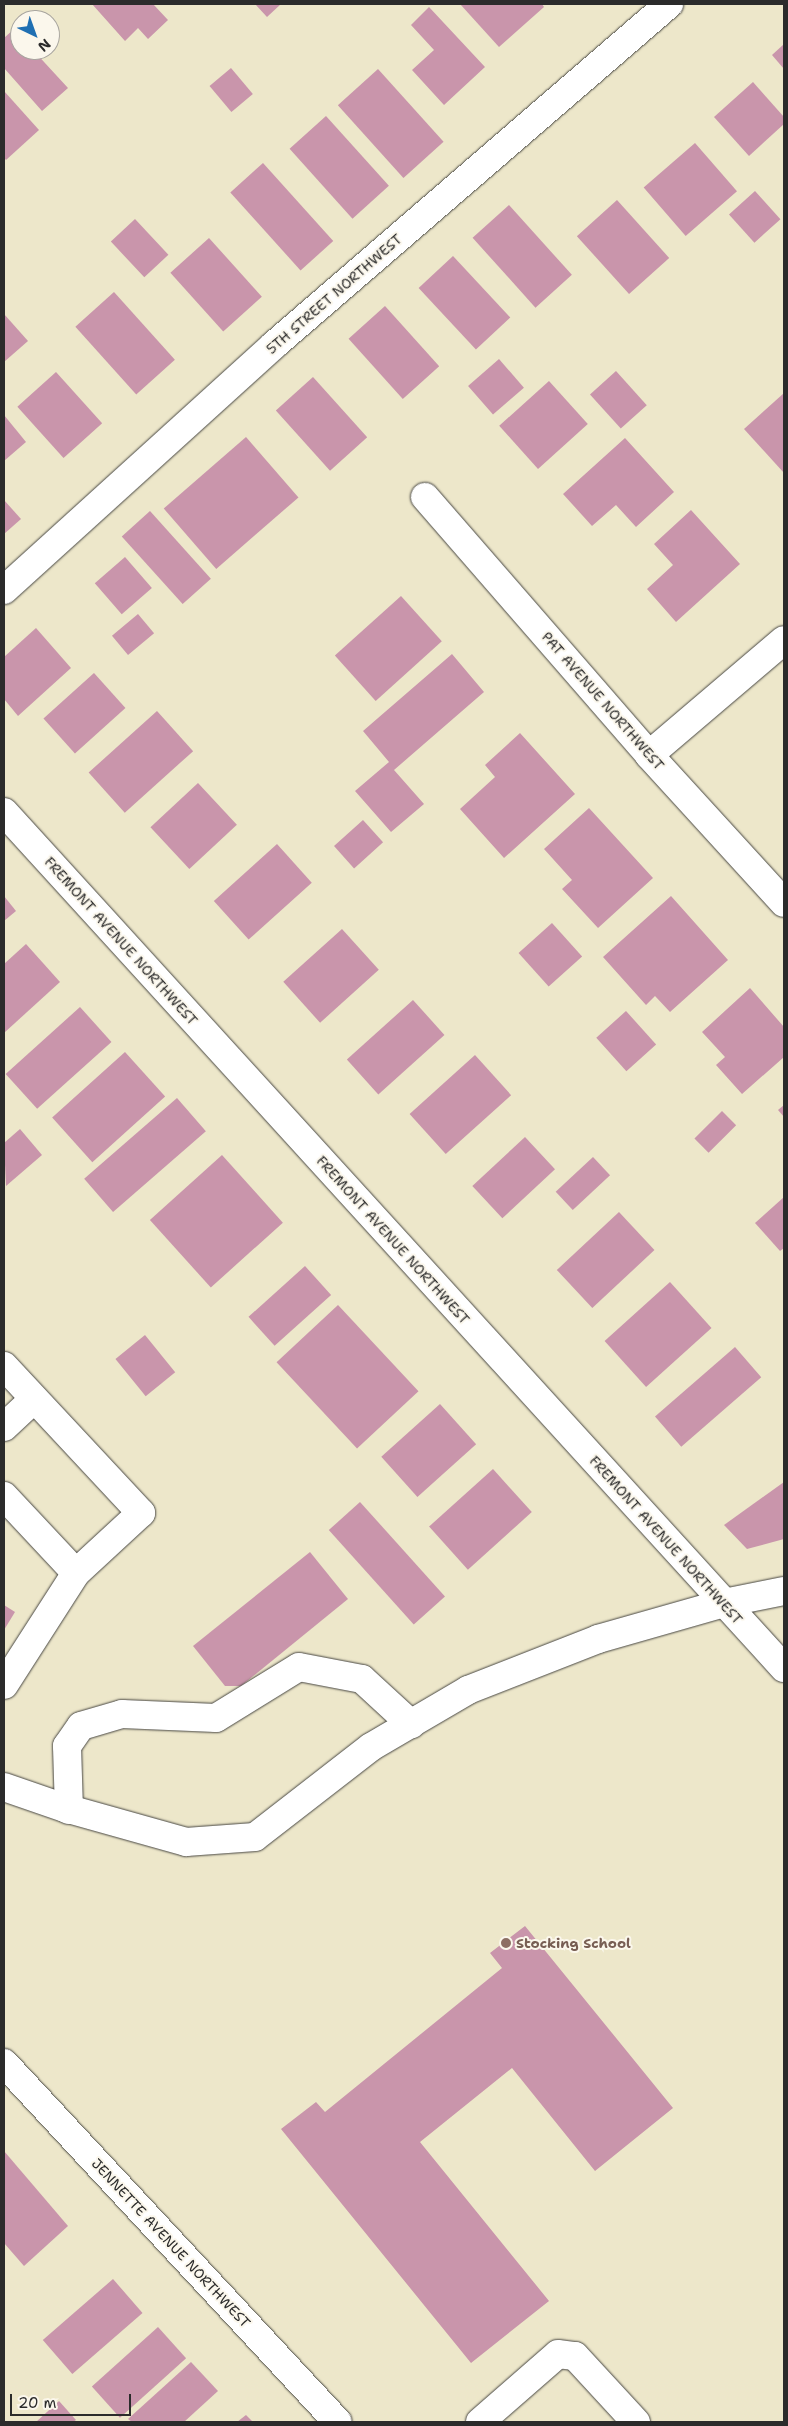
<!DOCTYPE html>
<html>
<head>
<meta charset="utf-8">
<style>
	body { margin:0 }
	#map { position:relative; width:788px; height:2426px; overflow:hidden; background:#ede7ca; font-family:"Shantell Sans",sans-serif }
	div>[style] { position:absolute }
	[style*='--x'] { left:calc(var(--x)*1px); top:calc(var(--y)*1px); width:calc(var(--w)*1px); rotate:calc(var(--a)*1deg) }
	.building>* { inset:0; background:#c995ab; transform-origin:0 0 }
	.roads { filter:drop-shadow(0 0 1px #484743) drop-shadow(0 0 1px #484743) }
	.minor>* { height:28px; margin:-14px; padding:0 14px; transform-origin:14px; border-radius:14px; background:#fff }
	.major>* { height:28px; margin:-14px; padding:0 14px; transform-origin:14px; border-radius:14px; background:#fff }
	.dots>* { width:14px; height:14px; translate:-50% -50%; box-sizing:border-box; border:2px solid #fbf7ec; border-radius:50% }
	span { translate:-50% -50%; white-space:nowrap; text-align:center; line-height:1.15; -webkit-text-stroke:4px #fbf7ec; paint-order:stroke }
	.street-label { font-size:14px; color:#2b2b2b }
	.education-label { font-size:14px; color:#785e54; font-weight:700 }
	.left { translate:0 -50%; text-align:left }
	.frame { position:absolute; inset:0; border:5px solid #2b2b2b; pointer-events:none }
	.north { position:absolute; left:10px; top:10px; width:50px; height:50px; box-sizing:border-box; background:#fbf7ec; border:1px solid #a8a59f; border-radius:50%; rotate:138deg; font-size:14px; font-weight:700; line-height:20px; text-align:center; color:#2b2b2b }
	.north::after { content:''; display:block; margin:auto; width:18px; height:22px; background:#1f6fb2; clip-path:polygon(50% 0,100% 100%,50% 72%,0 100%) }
	.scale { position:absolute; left:10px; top:2394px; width:121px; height:22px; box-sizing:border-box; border:2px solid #2b2b2b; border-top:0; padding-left:6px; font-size:15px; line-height:18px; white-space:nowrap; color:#2b2b2b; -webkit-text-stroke:4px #fbf7ec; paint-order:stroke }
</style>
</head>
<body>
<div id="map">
	<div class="building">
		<i style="clip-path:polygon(92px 4px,153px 4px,168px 20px,148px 39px,138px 28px,125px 41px)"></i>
		<i style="clip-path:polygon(255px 4px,281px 4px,267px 17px)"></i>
		<i style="clip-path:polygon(460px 4px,542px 4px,544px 7px,499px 47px)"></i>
		<i style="clip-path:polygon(429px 7px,485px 67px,444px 105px,412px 70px,434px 50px,411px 25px)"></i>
		<i style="clip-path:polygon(14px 29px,20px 36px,20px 50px,33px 50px,68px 88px,42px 111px,4px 68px,4px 38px)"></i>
		<i style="clip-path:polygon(784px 44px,784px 69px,772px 55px)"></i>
		<i style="left:231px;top:68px;width:34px;height:28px;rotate:50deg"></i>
		<i style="left:378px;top:69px;width:98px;height:54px;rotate:48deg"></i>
		<i style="clip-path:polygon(753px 82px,784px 117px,784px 124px,749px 156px,714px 117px)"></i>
		<i style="clip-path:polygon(4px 91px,39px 130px,6px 160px,4px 158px)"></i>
		<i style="left:326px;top:116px;width:94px;height:49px;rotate:48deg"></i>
		<i style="left:695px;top:143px;width:64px;height:68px;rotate:49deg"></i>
		<i style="left:263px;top:163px;width:105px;height:44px;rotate:48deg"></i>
		<i style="left:755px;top:191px;width:38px;height:35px;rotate:48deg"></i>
		<i style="left:617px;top:200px;width:78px;height:54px;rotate:48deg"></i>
		<i style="left:509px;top:205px;width:94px;height:49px;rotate:48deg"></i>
		<i style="left:135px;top:219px;width:49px;height:33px;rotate:47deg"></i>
		<i style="left:209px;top:238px;width:79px;height:52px;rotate:48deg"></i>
		<i style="left:453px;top:256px;width:84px;height:47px;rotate:47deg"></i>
		<i style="left:114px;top:292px;width:91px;height:52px;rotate:48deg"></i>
		<i style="left:385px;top:306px;width:81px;height:49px;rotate:48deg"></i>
		<i style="clip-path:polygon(4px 314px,28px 341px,4px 362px)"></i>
		<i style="left:499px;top:359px;width:38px;height:41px;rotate:49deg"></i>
		<i style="left:616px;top:371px;width:46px;height:35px;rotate:48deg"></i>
		<i style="left:56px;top:372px;width:69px;height:52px;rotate:48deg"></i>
		<i style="left:313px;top:377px;width:81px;height:50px;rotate:48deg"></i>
		<i style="left:549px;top:381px;width:58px;height:67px;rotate:48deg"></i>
		<i style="clip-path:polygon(784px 393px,784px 473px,744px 429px)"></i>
		<i style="clip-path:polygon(4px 415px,26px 442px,4px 461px)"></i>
		<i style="left:246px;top:437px;width:80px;height:109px;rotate:49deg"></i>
		<i style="clip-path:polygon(625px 438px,674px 492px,636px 527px,616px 505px,592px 526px,563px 494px)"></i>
		<i style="clip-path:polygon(4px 500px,21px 519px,4px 534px)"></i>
		<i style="clip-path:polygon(691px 510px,740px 564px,676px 622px,647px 589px,673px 565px,654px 544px)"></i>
		<i style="left:150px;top:511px;width:91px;height:38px;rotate:48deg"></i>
		<i style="left:125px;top:557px;width:41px;height:40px;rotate:49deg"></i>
		<i style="left:401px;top:596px;width:61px;height:89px;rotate:48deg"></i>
		<i style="left:138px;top:614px;width:25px;height:34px;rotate:50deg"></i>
		<i style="clip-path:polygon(36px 628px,71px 668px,18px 716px,4px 699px,4px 657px)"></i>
		<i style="clip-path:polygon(452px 654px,484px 692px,394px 770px,424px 804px,391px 832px,355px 791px,389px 762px,363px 731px)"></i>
		<i style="left:94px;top:673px;width:47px;height:68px;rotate:48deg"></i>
		<i style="left:157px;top:711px;width:54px;height:92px;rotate:48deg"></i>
		<i style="clip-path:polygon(520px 733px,575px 794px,504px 858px,460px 809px,495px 777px,485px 765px)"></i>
		<i style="left:198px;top:783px;width:57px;height:65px;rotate:47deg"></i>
		<i style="clip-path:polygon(589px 808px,653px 878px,598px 928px,562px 889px,572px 880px,544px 849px)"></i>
		<i style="left:363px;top:820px;width:30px;height:39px;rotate:48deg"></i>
		<i style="left:277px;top:844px;width:52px;height:85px;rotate:48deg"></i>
		<i style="clip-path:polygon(4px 896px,16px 911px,4px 921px)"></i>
		<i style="clip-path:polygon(671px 896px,728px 960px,670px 1012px,655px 996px,646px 1005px,603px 957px)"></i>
		<i style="left:552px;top:923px;width:45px;height:45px;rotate:48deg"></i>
		<i style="left:342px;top:929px;width:55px;height:79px;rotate:48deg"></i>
		<i style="clip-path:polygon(26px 944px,60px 982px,4px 1033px,4px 964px)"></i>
		<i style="clip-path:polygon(750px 988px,784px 1027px,784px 1057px,742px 1094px,716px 1065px,725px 1057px,702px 1032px)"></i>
		<i style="left:413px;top:1000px;width:47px;height:89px;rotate:48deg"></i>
		<i style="left:80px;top:1007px;width:47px;height:100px;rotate:48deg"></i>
		<i style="left:626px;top:1011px;width:45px;height:40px;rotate:48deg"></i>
		<i style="left:125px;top:1052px;width:60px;height:98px;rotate:48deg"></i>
		<i style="left:475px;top:1055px;width:54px;height:88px;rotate:48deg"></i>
		<i style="left:177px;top:1098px;width:44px;height:123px;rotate:49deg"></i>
		<i style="clip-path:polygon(784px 1105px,784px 1117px,778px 1110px)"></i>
		<i style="left:722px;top:1111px;width:20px;height:39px;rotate:45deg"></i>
		<i style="clip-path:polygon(20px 1129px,42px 1155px,6px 1186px,4px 1143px)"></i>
		<i style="left:525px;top:1137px;width:44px;height:72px;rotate:47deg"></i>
		<i style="left:222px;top:1155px;width:91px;height:97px;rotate:48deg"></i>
		<i style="left:593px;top:1157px;width:25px;height:51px;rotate:47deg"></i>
		<i style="clip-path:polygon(784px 1197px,784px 1248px,780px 1251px,755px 1223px)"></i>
		<i style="left:619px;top:1212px;width:52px;height:85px;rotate:47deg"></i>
		<i style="left:305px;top:1266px;width:39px;height:76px;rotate:48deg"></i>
		<i style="left:670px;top:1282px;width:62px;height:88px;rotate:48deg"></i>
		<i style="left:338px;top:1305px;width:118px;height:84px;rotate:47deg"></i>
		<i style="left:145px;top:1335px;width:48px;height:38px;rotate:51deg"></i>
		<i style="left:735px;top:1347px;width:40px;height:106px;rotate:49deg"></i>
		<i style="left:440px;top:1404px;width:54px;height:79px;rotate:48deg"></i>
		<i style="left:493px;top:1469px;width:58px;height:86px;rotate:48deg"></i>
		<i style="clip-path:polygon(784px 1482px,784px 1539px,747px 1549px,724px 1525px)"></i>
		<i style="left:360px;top:1502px;width:127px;height:42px;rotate:48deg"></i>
		<i style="clip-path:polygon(310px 1552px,348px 1599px,241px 1686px,225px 1686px,193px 1646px)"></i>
		<i style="clip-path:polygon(4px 1605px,15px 1612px,4px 1630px)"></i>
		<i style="clip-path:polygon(525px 1926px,673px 2108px,595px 2171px,512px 2068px,420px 2142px,549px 2301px,471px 2363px,281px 2129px,316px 2102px,325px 2112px,502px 1968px,490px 1953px)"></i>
		<i style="clip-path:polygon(4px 2151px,68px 2226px,24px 2266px,4px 2243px)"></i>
		<i style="left:113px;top:2279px;width:45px;height:93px;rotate:49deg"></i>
		<i style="left:158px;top:2327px;width:42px;height:89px;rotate:48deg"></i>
		<i style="clip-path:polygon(191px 2362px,218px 2391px,184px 2422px,132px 2422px,128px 2419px)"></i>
		<i style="clip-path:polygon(59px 2401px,76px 2420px,73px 2422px,36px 2422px)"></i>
		<i style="clip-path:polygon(246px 2415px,253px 2422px,237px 2422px)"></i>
	</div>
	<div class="roads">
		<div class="minor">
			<i style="--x:425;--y:497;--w:342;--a:49"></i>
			<i style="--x:649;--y:755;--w:200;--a:47.6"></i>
			<i style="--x:4;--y:590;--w:365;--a:-42.2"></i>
			<i style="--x:274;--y:345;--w:522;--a:-40.8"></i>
			<i style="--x:649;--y:755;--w:177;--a:-40.4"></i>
			<i style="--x:4;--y:812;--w:1158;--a:47.66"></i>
			<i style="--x:4;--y:1366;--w:201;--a:47"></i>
			<i style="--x:141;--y:1513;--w:88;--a:137.3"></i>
			<i style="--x:76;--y:1573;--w:133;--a:122.7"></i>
			<i style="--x:4;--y:1427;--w:41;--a:-43"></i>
			<i style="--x:4;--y:1496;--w:105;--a:46.9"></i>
			<i style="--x:69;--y:1810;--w:64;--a:-91.8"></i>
			<i style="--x:67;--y:1746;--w:24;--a:-55"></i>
			<i style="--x:81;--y:1726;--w:43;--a:-16.3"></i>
			<i style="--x:122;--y:1714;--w:94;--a:2.4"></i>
			<i style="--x:216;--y:1718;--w:97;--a:-31.6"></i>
			<i style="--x:299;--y:1667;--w:64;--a:10.8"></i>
			<i style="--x:362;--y:1679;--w:67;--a:42.6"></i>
			<i style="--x:4;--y:2063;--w:490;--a:47.1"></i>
			<i style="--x:480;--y:2422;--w:103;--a:-41.1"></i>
			<i style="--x:558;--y:2354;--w:17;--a:7"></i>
			<i style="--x:575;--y:2356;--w:90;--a:47.3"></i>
		</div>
		<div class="major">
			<i style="--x:4;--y:1787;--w:65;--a:19"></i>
			<i style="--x:65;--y:1808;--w:126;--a:15.7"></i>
			<i style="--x:186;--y:1842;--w:69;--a:-4.1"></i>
			<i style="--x:255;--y:1837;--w:147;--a:-37.8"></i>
			<i style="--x:371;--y:1747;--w:113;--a:-30.4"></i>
			<i style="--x:468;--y:1690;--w:140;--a:-21.4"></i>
			<i style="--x:598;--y:1639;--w:131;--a:-15.9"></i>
			<i style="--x:724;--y:1603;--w:61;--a:-11.3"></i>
		</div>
	</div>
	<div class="dots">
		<i style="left:506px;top:1943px;background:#8d6e63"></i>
	</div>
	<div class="street-label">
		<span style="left:334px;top:294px;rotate:-41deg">5TH STREET NORTHWEST</span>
		<span style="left:603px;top:701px;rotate:49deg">PAT AVENUE NORTHWEST</span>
		<span style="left:121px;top:941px;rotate:48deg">FREMONT AVENUE NORTHWEST</span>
		<span style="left:393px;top:1240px;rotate:48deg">FREMONT AVENUE NORTHWEST</span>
		<span style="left:666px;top:1540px;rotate:48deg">FREMONT AVENUE NORTHWEST</span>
		<span style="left:171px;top:2243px;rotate:47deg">JENNETTE AVENUE NORTHWEST</span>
	</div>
	<div class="education-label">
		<span class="left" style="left:516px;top:1943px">Stocking School</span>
	</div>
	<div class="frame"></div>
	<div class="north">N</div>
	<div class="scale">20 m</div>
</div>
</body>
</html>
